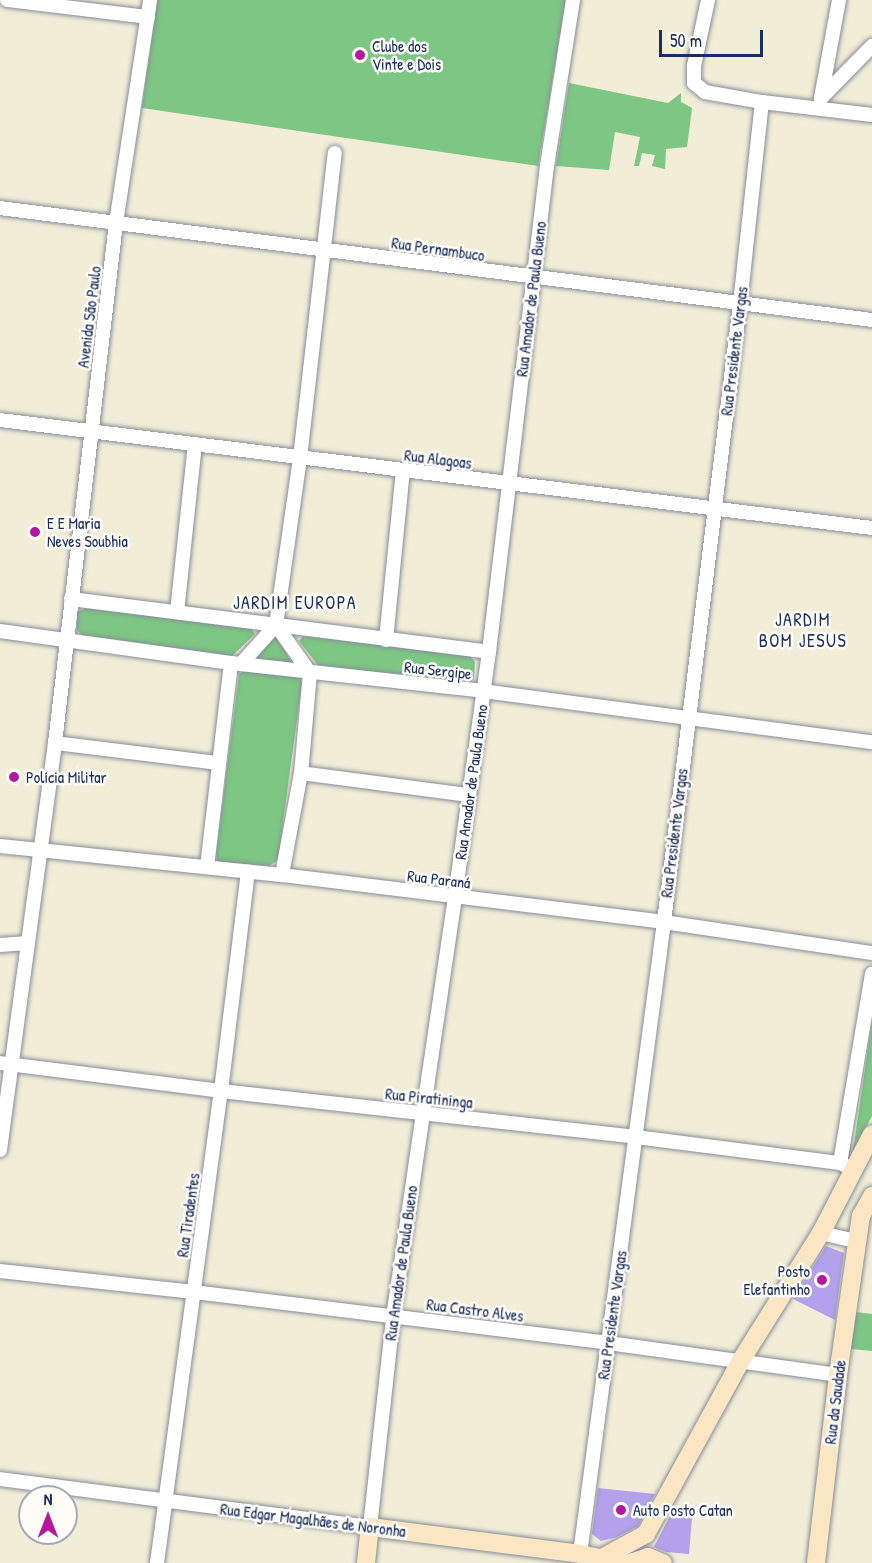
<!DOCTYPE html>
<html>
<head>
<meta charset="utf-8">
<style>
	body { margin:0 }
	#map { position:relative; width:872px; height:1563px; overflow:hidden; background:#f2edd7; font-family:"Patrick Hand",sans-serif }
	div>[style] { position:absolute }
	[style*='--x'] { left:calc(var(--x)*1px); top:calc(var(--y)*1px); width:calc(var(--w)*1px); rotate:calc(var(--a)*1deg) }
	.green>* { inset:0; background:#7dc683 }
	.building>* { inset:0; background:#b4a1eb }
	.roads { filter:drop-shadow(0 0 2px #868e9a) drop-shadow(0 0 2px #868e9a) }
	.street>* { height:14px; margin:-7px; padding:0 7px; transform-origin:7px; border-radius:7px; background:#fff }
	.secondary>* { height:18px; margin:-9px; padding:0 9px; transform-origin:9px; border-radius:9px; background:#fbe6c4 }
	.dots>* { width:16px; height:16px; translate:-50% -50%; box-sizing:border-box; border:3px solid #fdfcf7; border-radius:50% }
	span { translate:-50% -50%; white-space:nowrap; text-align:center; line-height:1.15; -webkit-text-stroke:5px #fdfcf7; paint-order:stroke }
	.poi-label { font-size:16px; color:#1b2f5e }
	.left { translate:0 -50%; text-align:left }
	.right { translate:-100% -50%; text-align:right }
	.street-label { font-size:16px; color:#1b2f5e }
	.neighbourhood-label { font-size:18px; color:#1b2f5e; letter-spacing:1.5px }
	.north { position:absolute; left:18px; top:1485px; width:60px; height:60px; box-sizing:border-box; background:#fdfcf7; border:2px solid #a3aaba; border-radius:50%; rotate:0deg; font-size:16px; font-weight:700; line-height:24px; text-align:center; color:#1b2f5e }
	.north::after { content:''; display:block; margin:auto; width:21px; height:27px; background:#b5179e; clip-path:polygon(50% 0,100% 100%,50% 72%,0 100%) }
	.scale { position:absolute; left:659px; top:30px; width:104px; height:27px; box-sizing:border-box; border:3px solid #1b2f5e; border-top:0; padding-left:8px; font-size:18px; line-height:21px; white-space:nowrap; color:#1b2f5e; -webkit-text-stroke:4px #fdfcf7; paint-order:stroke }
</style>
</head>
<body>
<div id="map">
	<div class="green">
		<i style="clip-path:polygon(157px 0,566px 0,538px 166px,142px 108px)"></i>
		<i style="clip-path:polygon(569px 83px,668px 103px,681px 93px,681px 102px,692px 108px,687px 147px,666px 149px,665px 169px,652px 166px,655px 155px,642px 153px,639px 166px,634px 166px,640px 137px,615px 132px,609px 170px,556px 166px)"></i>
		<i style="clip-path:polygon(86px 608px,251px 628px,255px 634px,231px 657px,84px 637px,77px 630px,77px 612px)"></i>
		<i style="clip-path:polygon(276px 636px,291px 661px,290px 666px,257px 663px,255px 659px)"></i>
		<i style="clip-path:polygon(303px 636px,469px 655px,475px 662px,474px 679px,467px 685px,321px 669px,299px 641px)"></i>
		<i style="clip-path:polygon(245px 670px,298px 676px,302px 682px,278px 860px,269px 866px,218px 862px,216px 855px,239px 674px)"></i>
		<i style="clip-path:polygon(872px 1021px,872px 1116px,853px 1151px)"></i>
		<i style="clip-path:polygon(856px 1312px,872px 1314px,872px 1351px,851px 1349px)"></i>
	</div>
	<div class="building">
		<i style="clip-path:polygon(826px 1246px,844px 1253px,835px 1320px,793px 1299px)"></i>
		<i style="clip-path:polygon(598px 1488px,655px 1494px,638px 1526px,617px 1537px,601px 1541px,592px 1534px)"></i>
		<i style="clip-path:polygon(675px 1506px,693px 1506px,689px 1554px,666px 1552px,654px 1547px)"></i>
	</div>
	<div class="roads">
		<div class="street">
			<i style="--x:7;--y:0;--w:142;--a:6.9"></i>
			<i style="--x:708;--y:0;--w:67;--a:102"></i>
			<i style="--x:694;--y:66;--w:17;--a:90"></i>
			<i style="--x:694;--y:83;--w:14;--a:39"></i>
			<i style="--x:705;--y:92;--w:58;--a:10"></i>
			<i style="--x:762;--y:102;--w:111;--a:6.7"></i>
			<i style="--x:821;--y:98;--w:100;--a:-79.6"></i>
			<i style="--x:821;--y:98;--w:73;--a:-45.6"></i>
			<i style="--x:0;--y:208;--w:879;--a:7.32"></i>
			<i style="--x:0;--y:420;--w:879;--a:7.06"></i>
			<i style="--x:71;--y:599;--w:421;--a:7.2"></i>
			<i style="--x:177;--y:612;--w:169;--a:-83.9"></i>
			<i style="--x:276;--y:625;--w:59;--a:54.7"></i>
			<i style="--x:310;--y:673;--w:100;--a:95.1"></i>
			<i style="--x:301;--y:773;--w:104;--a:100.6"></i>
			<i style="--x:0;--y:631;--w:233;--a:7.9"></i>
			<i style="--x:231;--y:663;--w:254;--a:6.3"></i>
			<i style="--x:483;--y:691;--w:392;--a:7.5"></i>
			<i style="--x:386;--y:640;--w:170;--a:-84.3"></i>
			<i style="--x:241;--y:664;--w:52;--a:-48.1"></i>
			<i style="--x:276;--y:625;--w:169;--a:-81.8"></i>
			<i style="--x:300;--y:458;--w:307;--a:-83.5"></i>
			<i style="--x:55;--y:743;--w:164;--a:7"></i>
			<i style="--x:301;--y:773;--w:168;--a:7.5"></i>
			<i style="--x:0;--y:846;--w:283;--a:5.9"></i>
			<i style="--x:282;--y:875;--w:385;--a:7"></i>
			<i style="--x:664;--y:922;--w:210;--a:8.5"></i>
			<i style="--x:207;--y:867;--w:205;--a:-83.3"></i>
			<i style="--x:0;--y:945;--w:28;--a:-4"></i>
			<i style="--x:0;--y:1063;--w:223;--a:7.2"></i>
			<i style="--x:221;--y:1091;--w:418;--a:6.3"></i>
			<i style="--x:636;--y:1137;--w:206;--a:7.3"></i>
			<i style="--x:840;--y:1163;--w:14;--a:25"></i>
			<i style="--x:0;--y:1150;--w:411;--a:-82.3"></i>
			<i style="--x:55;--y:743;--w:524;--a:-83.31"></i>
			<i style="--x:116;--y:223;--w:226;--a:-81.3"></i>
			<i style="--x:840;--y:1163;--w:192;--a:-80.4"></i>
			<i style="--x:821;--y:1233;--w:37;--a:13"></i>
			<i style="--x:0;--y:1271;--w:195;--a:6.2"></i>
			<i style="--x:194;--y:1292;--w:417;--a:7"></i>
			<i style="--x:608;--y:1343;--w:232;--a:7.9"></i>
			<i style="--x:0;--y:1479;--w:373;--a:7.4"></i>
			<i style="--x:370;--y:1527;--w:211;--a:-83.7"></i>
			<i style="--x:393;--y:1317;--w:425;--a:-81.6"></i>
			<i style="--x:455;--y:897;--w:247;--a:-82.1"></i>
			<i style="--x:489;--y:652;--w:489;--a:-83.2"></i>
			<i style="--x:547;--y:166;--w:168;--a:-81.1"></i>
			<i style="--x:580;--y:1554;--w:638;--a:-82.43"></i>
			<i style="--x:664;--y:922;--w:623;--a:-82.99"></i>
			<i style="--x:740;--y:304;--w:203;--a:-83.8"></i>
			<i style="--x:157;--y:1563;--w:476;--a:-82.3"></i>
			<i style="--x:221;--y:1091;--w:221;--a:-83"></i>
		</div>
		<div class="secondary">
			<i style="--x:604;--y:1557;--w:48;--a:-28.7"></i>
			<i style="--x:646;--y:1534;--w:196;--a:-61.3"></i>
			<i style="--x:740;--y:1362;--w:152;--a:-57.9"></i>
			<i style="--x:821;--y:1233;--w:111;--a:-62.7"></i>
			<i style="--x:366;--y:1563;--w:36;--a:-84"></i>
			<i style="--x:370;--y:1527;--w:212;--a:7.3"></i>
			<i style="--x:580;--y:1554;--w:46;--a:11.3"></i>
			<i style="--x:630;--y:1563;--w:19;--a:-18"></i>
			<i style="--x:648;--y:1557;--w:16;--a:22"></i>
			<i style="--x:816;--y:1563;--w:189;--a:-83.3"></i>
			<i style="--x:838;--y:1375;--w:161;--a:-81.8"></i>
			<i style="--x:861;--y:1216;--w:23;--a:-61"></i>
		</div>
	</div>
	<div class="dots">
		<i style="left:360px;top:55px;background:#b5179e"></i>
		<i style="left:35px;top:532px;background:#b5179e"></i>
		<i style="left:14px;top:777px;background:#b5179e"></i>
		<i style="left:822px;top:1280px;background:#b5179e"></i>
		<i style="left:621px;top:1510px;background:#b5179e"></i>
	</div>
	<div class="poi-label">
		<span class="left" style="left:372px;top:55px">Clube dos<br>Vinte e Dois</span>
		<span class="left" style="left:47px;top:532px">E E Maria<br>Neves Soubhia</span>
		<span class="left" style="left:26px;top:777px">Polícia Militar</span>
		<span class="right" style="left:810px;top:1280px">Posto<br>Elefantinho</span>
		<span class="left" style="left:633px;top:1510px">Auto Posto Catan</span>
	</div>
	<div class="street-label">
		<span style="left:438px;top:249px;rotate:8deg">Rua Pernambuco</span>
		<span style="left:531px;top:299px;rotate:-83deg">Rua Amador de Paula Bueno</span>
		<span style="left:89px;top:317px;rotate:-83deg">Avenida São Paulo</span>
		<span style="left:734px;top:351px;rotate:-83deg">Rua Presidente Vargas</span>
		<span style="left:438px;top:459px;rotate:7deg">Rua Alagoas</span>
		<span style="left:438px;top:670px;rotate:6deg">Rua Sergipe</span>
		<span style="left:471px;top:782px;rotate:-82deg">Rua Amador de Paula Bueno</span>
		<span style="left:674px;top:833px;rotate:-83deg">Rua Presidente Vargas</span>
		<span style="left:439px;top:879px;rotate:7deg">Rua Paraná</span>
		<span style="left:429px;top:1098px;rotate:6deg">Rua Piratininga</span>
		<span style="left:188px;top:1215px;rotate:-82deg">Rua Tiradentes</span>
		<span style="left:401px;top:1263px;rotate:-82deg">Rua Amador de Paula Bueno</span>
		<span style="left:475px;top:1310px;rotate:7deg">Rua Castro Alves</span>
		<span style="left:612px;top:1315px;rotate:-82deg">Rua Presidente Vargas</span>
		<span style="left:835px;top:1402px;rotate:-83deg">Rua da Saudade</span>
		<span style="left:313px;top:1520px;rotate:7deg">Rua Edgar Magalhães de Noronha</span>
	</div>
	<div class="neighbourhood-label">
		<span style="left:295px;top:603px">JARDIM EUROPA</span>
		<span style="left:803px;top:631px">JARDIM<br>BOM JESUS</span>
	</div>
	<div class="north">N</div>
	<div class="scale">50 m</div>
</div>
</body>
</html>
